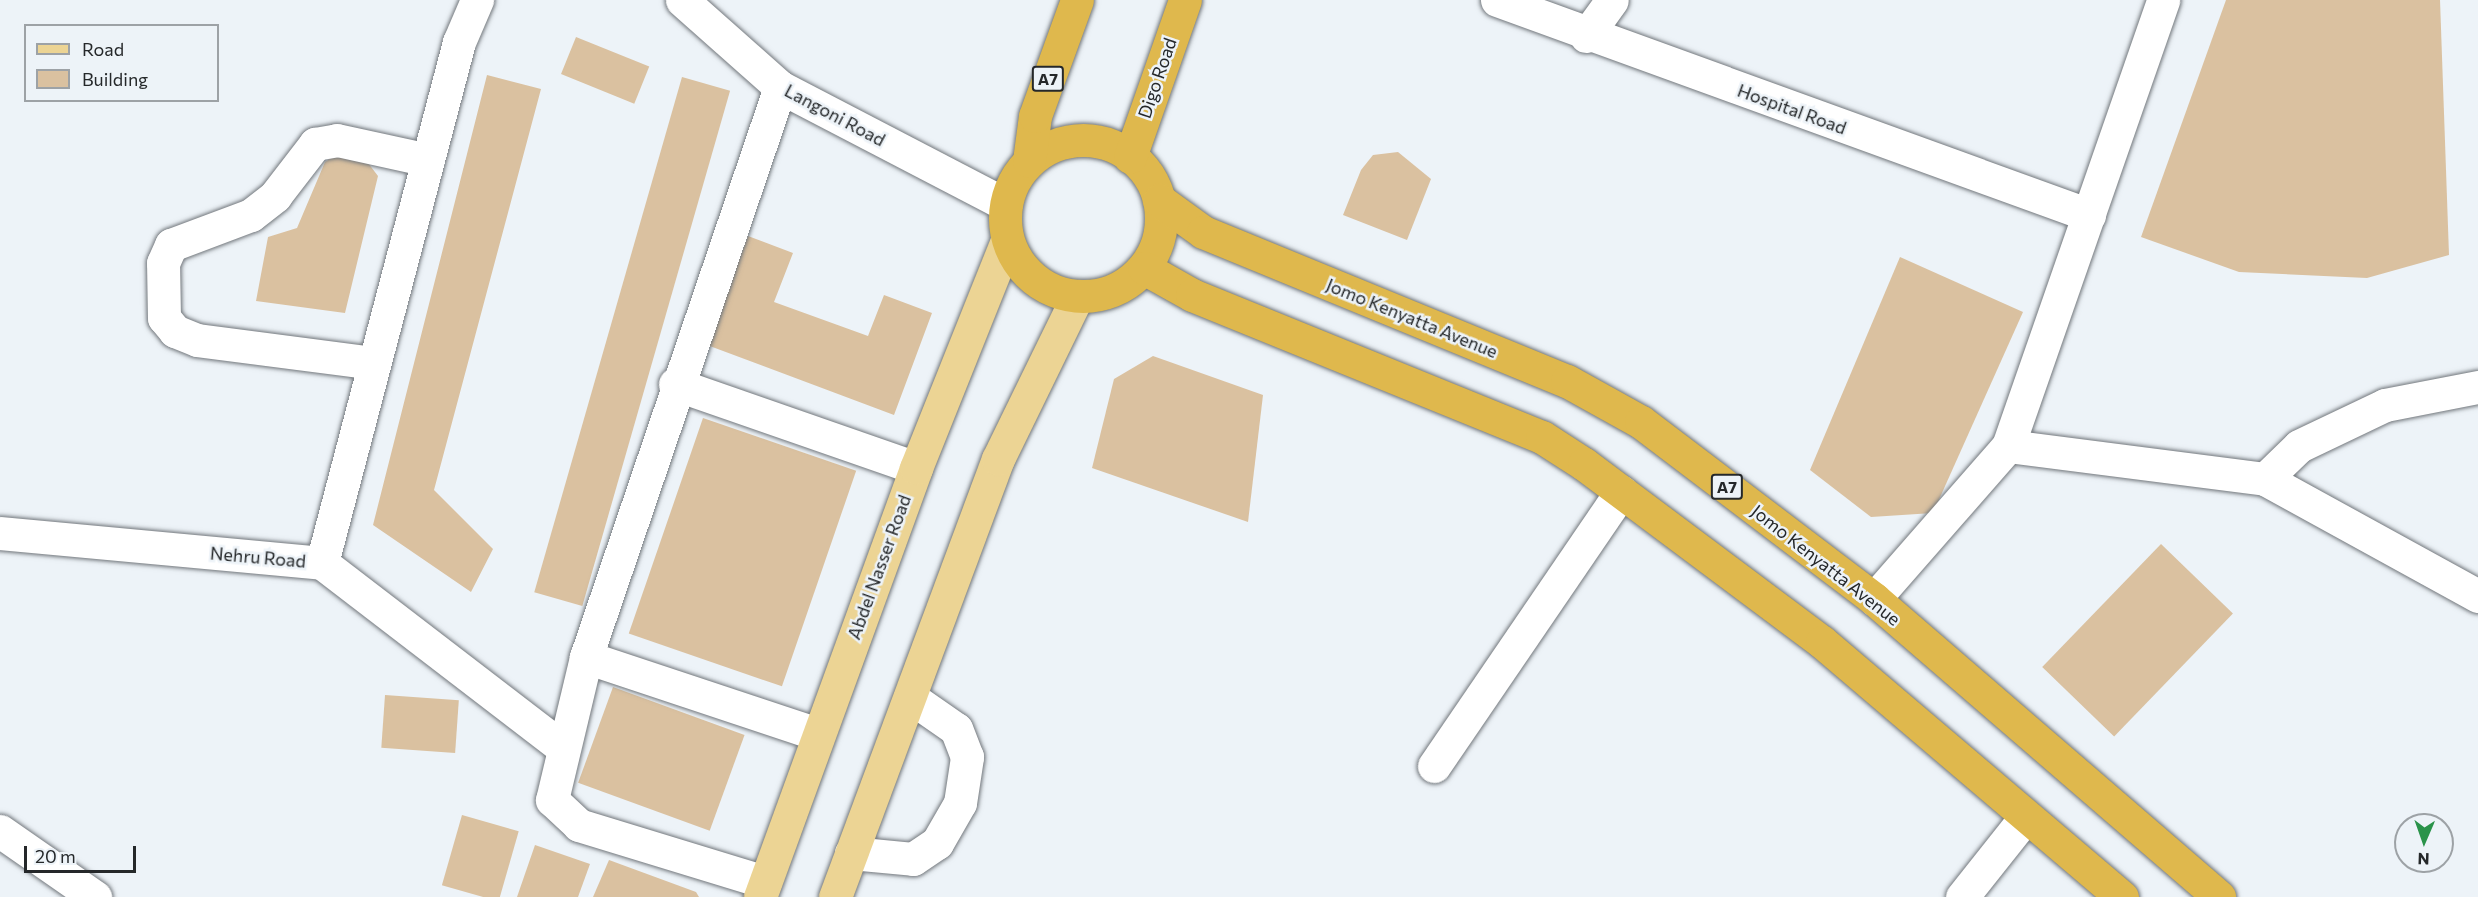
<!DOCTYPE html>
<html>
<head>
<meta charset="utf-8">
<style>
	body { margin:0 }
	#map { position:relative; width:2478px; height:897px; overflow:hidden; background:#edf3f8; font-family:Commissioner,sans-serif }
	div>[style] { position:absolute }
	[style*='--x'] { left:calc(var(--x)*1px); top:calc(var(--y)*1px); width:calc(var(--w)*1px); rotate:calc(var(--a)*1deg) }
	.building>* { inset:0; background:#dac1a0; transform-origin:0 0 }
	.roads { filter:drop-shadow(0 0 2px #72777c) drop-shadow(0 0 2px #72777c) }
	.minor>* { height:33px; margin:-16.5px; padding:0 16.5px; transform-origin:16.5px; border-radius:16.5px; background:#fff }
	.major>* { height:33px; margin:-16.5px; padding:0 16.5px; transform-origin:16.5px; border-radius:16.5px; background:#ecd494 }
	.highway>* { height:33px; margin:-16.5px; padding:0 16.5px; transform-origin:16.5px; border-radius:16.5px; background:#dfb84d }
	.highway>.ring { margin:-16.5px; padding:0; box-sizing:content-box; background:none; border:33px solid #dfb84d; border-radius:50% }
	span { translate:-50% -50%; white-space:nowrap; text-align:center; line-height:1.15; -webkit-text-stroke:5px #edf3f8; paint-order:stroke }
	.shield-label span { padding:2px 4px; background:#edf3f8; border:2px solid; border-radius:4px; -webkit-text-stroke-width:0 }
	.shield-label { font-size:16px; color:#25282a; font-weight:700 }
	.street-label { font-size:18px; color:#25282a }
	.legend { position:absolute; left:24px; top:24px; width:195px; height:78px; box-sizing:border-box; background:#edf3f8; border:2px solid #9da2a6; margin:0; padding:8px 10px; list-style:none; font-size:18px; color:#25282a }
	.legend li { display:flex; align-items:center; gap:12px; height:30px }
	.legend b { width:30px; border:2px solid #9da2a6 }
	.north { position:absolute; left:2394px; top:813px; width:60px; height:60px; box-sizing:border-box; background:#edf3f8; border:2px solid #9da2a6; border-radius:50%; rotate:182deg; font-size:16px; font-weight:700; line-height:24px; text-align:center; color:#25282a }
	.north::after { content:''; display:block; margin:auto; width:21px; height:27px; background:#2a934a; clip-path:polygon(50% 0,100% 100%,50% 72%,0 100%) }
	.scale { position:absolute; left:24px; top:846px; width:112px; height:27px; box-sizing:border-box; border:3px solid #25282a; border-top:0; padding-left:8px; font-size:18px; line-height:21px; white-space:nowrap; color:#25282a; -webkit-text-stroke:4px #edf3f8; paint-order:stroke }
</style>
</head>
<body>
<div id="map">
	<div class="building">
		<i style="clip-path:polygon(2226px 0,2440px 0,2449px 255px,2367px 278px,2239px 272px,2141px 237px)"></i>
		<i style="left:576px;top:37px;width:79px;height:40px;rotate:22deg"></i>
		<i style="clip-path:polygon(487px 75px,541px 89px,434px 490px,493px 549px,471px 592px,373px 525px)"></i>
		<i style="left:682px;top:77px;width:50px;height:536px;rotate:16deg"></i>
		<i style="clip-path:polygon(344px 150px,365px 159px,378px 176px,345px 313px,256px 301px,268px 237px,297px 228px,325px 162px)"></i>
		<i style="clip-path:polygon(1398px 152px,1431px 179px,1407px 240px,1343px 215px,1361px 170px,1373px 155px)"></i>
		<i style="clip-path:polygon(748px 236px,793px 253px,774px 302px,868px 336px,884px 295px,932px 313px,894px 415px,707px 345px)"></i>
		<i style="clip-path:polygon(1900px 257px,2023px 312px,1933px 513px,1871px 517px,1810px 470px)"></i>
		<i style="clip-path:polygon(1153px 356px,1263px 395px,1248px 522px,1092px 468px,1114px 379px)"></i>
		<i style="left:703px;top:418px;width:162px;height:228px;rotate:19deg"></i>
		<i style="left:2161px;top:544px;width:100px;height:171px;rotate:44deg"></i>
		<i style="left:613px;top:687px;width:140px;height:102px;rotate:20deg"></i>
		<i style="left:385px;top:695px;width:74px;height:53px;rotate:4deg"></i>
		<i style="left:462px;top:815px;width:59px;height:73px;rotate:16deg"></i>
		<i style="clip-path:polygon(535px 845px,590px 864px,578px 897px,517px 897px)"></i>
		<i style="clip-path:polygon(609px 860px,696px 892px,699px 897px,593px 897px)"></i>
	</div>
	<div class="roads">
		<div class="minor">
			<i style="--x:682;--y:0;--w:131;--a:41.6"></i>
			<i style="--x:780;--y:87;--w:254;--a:27.5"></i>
			<i style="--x:1497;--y:0;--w:630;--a:19.96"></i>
			<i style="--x:1586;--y:36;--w:44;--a:-54.2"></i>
			<i style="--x:374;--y:363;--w:178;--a:-172.6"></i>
			<i style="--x:197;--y:340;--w:24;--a:-158"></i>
			<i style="--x:175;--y:331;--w:17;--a:-130"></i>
			<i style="--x:164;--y:318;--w:55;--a:-91"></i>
			<i style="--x:163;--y:263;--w:20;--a:-66"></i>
			<i style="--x:171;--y:245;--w:85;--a:-20.6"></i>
			<i style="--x:251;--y:215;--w:31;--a:-38"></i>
			<i style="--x:275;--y:196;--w:66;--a:-52.4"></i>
			<i style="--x:315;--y:144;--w:22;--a:-10"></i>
			<i style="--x:337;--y:140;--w:93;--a:12.4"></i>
			<i style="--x:675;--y:384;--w:255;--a:19.2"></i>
			<i style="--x:2008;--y:446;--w:259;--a:7.3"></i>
			<i style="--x:2265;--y:479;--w:243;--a:28.8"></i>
			<i style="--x:2265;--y:479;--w:47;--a:-44.1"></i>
			<i style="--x:2299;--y:446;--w:95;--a:-25.5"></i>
			<i style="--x:2385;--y:405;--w:95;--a:-11"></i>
			<i style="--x:0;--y:533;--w:323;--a:5.3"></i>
			<i style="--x:322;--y:563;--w:302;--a:37.5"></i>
			<i style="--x:322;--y:563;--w:539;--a:-75.27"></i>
			<i style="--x:459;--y:42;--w:46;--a:-66.8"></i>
			<i style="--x:1874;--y:599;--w:203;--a:-48.8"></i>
			<i style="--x:2008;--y:446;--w:472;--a:-70.8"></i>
			<i style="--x:586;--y:657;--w:244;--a:18.4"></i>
			<i style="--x:1434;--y:766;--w:332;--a:-55.7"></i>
			<i style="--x:0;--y:831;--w:116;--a:34.8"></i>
			<i style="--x:851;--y:853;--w:62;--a:5.5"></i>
			<i style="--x:913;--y:859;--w:29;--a:-34"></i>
			<i style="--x:937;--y:843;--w:46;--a:-60.1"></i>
			<i style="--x:960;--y:803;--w:47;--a:-81.3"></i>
			<i style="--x:967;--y:757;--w:30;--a:-111"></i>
			<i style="--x:956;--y:729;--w:56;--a:-145.2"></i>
			<i style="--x:765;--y:882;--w:195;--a:-163"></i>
			<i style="--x:579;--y:825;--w:37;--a:-137"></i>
			<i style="--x:552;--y:800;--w:147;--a:-76.6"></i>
			<i style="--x:586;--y:657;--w:602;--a:-71.2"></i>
			<i style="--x:1962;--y:897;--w:100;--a:-51.5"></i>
		</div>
		<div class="major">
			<i style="--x:760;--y:897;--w:456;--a:-70"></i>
			<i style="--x:916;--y:468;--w:245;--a:-68.2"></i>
			<i style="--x:835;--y:897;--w:467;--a:-69.6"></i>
			<i style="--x:998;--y:459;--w:180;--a:-64"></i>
		</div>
		<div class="highway">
			<i class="ring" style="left:1005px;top:140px;width:123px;height:123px"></i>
			<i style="--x:1130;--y:157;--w:166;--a:-70.7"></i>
			<i style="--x:1029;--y:161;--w:45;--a:-82.4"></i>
			<i style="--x:1035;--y:116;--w:123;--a:-70.1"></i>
			<i style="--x:1159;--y:200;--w:54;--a:36"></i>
			<i style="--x:1203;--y:232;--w:393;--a:22.3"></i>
			<i style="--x:1567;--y:381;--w:85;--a:29"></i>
			<i style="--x:1641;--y:422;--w:293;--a:37.2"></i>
			<i style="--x:1874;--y:599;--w:456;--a:40.8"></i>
			<i style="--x:1144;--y:268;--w:55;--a:29.4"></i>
			<i style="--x:1192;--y:295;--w:378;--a:22.1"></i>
			<i style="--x:1542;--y:437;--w:50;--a:32.7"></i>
			<i style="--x:1584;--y:464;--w:297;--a:36.8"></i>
			<i style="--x:1822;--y:642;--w:394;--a:40.4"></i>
		</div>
	</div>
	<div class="shield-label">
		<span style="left:1048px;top:79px">A7</span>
		<span style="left:1727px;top:487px">A7</span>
	</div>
	<div class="street-label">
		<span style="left:1157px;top:78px;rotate:-71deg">Digo Road</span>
		<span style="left:1792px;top:109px;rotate:20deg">Hospital Road</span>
		<span style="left:835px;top:115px;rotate:28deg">Langoni Road</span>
		<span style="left:1412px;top:318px;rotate:22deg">Jomo Kenyatta Avenue</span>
		<span style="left:258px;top:557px;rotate:5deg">Nehru Road</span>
		<span style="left:1826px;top:565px;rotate:38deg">Jomo Kenyatta Avenue</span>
		<span style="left:879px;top:567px;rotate:-70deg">Abdel Nasser Road</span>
	</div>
	<ul class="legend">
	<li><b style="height:8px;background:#ecd494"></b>Road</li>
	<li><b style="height:16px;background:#dac1a0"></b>Building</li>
	</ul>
	<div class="north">N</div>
	<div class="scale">20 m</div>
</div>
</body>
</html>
